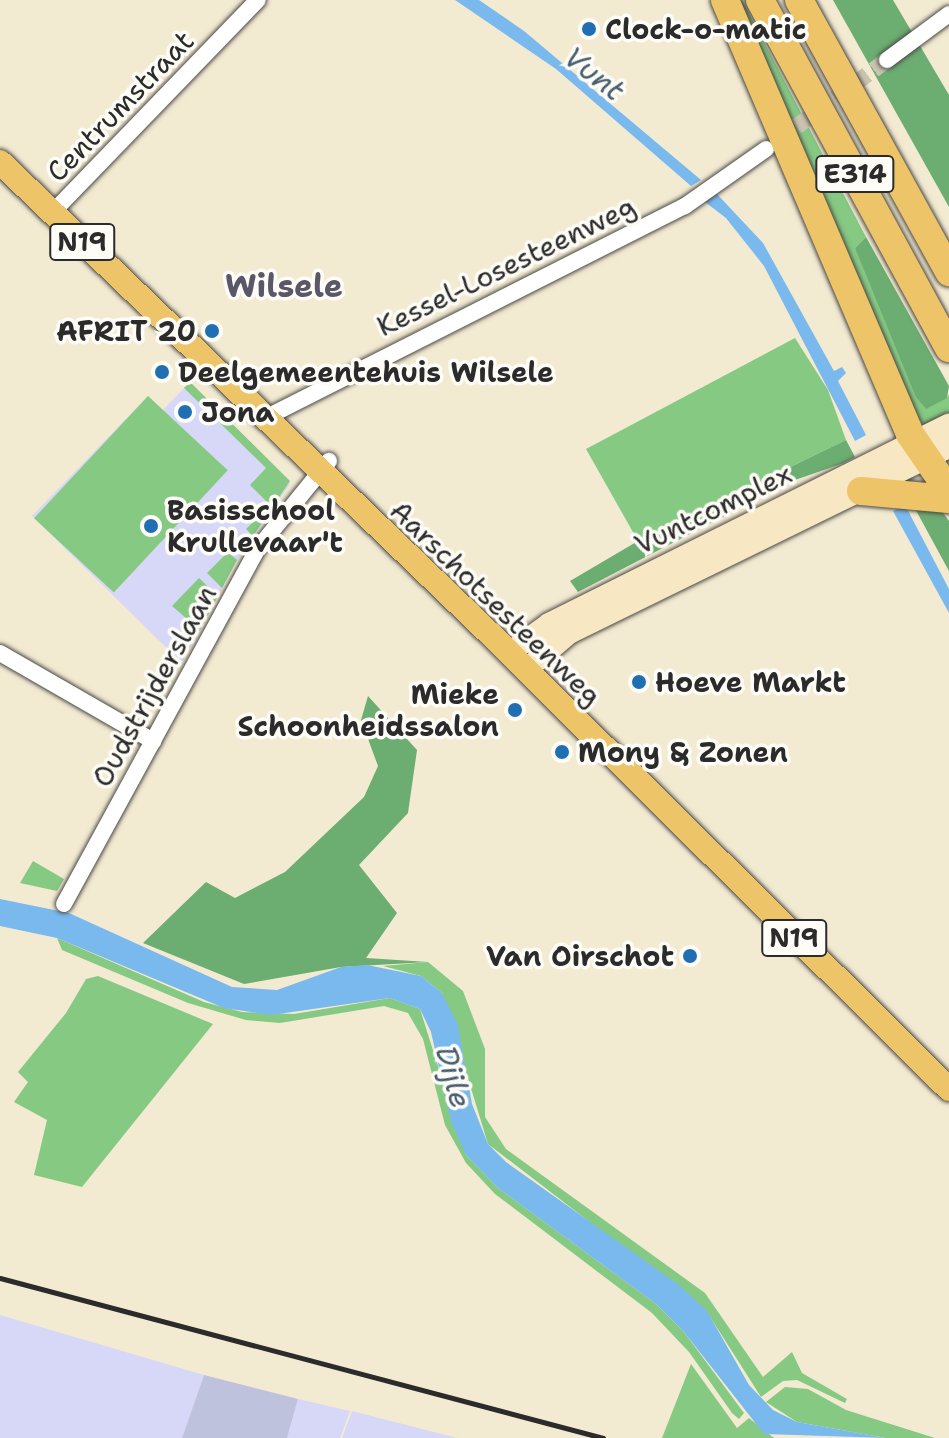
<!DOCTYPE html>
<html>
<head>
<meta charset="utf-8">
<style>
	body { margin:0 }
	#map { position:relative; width:949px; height:1438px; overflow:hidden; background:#f3ead2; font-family:"Shantell Sans",sans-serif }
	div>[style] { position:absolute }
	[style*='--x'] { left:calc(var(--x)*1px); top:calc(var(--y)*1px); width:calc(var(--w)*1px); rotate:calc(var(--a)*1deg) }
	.built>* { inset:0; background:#d7d7f8 }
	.industrial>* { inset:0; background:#bfc2dd }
	.green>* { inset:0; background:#86c983; transform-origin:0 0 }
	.forest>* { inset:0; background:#6cad71 }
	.water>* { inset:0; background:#7ab9ee }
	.street-tunnel>* { height:16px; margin-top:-8px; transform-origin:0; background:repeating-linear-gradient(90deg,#cbc4b1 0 16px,transparent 0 24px) }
	.roads { filter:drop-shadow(0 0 2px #494844) drop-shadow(0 0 2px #494844) }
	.street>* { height:16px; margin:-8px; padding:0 8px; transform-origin:8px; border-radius:8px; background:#fff }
	.secondary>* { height:22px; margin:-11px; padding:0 11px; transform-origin:11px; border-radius:11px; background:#f8e7c3 }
	.primary>* { height:24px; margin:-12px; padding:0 12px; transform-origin:12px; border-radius:12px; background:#eec469 }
	.highway>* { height:28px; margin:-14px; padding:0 14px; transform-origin:14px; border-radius:14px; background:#eec469 }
	.rail>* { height:5px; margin:-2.5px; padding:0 2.5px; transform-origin:2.5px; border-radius:2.5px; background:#2b2b2b }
	.dots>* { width:22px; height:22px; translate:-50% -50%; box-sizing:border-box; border:4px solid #fdfcf7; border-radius:50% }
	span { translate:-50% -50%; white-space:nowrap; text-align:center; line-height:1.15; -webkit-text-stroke:7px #fdfcf7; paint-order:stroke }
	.shield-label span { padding:2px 6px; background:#fdfcf7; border:2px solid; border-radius:6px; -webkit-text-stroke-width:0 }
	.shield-label { font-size:26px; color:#2b2b2b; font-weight:700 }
	.poi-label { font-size:28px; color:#2b2b2b; font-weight:700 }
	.left { translate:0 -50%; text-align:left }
	.right { translate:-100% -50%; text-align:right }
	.street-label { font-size:28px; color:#2b2b2b }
	.water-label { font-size:30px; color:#475d6f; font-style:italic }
	.quarter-label { font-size:32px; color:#5b5768; font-weight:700 }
</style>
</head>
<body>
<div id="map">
	<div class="built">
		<i style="clip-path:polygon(190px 382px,290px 484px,237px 560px,182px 663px,32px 516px,148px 396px,163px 410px)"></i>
		<i style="clip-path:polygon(0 1315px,204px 1375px,182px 1438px,0 1438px)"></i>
		<i style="clip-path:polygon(298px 1399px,350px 1411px,340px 1438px,287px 1438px)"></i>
		<i style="clip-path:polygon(352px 1411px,457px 1438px,342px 1438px)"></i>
	</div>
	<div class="industrial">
		<i style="clip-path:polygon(204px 1375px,298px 1399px,287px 1438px,182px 1438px)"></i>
	</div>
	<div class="green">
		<i style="clip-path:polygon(735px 0,742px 0,866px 237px,855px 248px,947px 398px,949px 394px,949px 422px,930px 430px,917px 418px)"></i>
		<i style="clip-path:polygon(795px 338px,828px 390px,846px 440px,638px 541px,586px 449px)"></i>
		<i style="clip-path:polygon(190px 382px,290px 481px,253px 536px,246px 529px,270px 505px,250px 485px,266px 468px,184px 388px)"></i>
		<i style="left:148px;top:396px;width:109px;height:167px;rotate:43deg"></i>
		<i style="clip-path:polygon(228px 552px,237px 560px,222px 588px,207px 573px)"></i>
		<i style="clip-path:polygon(199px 578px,218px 596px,200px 630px,172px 606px)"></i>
		<i style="clip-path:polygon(33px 861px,64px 879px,57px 891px,20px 883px)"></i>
		<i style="clip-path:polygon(57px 938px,204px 1002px,242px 1012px,294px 1014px,390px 998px,420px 1009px,466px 1155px,498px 1188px,656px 1304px,684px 1332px,744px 1413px,739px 1419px,732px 1413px,689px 1352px,652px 1313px,495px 1194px,466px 1163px,445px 1125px,423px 1039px,408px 1013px,384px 1006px,280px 1023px,246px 1020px,188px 1003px,62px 950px)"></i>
		<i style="clip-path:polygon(428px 962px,463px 991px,485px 1049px,485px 1117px,506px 1149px,705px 1293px,763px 1377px,792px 1352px,802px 1373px,847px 1399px,845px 1403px,797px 1380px,783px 1381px,761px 1397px,707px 1312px,488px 1144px,442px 993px,421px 976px,383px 966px)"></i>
		<i style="clip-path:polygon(98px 976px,213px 1024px,82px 1187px,34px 1175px,47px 1120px,14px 1102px,28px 1082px,18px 1072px,66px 1013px,86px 979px)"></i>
		<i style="clip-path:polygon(691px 1364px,737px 1428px,749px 1418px,774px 1438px,662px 1438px)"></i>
		<i style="clip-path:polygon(785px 1387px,808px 1389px,846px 1410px,935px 1438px,886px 1438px,797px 1422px,766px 1402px)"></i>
	</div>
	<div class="forest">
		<i style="clip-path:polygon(833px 0,893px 0,949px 95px,949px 207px)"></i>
		<i style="clip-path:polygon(866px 237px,949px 386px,947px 398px,926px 409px,916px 397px,855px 248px)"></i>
		<i style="clip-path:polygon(846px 440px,855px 457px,844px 463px,792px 481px,578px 592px,570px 581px,638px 541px)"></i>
		<i style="clip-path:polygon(913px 505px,939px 507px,949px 521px,949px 571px)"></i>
		<i style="clip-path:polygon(368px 696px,417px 750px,408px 813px,359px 865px,397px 913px,366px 958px,428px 962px,341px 967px,244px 984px,143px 943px,206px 882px,235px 898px,285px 872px,364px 797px,378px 766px,361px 720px)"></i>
	</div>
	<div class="water">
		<i style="clip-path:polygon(455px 0,479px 0,524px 31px,701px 180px,691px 186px,556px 69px)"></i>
		<i style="clip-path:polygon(717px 194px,763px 243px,834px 371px,842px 367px,846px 373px,838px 381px,866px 435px,855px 441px,764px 266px,726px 218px,705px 202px)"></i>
		<i style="clip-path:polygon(905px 505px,949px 589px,949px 613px,893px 511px)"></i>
		<i style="clip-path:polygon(0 899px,69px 913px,232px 987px,277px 990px,341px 967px,367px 965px,421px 976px,442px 993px,458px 1025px,472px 1104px,488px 1144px,506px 1162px,679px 1285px,707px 1311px,749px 1385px,773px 1410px,797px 1422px,886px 1438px,764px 1434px,684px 1332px,656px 1304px,498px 1188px,466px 1155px,451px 1121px,431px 1032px,420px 1009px,390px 998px,271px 1015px,224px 1008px,57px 938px,0 926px)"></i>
	</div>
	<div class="street-tunnel">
		<i style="--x:777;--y:141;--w:137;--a:-36.4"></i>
	</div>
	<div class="roads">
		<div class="street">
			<i style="--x:887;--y:60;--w:77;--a:-36.6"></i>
			<i style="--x:52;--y:213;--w:296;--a:-46"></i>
			<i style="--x:263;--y:419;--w:473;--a:-26.8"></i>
			<i style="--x:685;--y:206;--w:99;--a:-35.1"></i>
			<i style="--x:0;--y:653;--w:177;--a:29.9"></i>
			<i style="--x:64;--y:904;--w:407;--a:-61.4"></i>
			<i style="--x:259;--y:547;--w:111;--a:-50.9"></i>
		</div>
		<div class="secondary">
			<i style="--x:509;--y:653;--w:49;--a:-35.9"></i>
			<i style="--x:549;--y:624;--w:447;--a:-26.5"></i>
			<i style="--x:526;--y:670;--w:57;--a:-40.7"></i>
			<i style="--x:569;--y:633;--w:423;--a:-26.1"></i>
		</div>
		<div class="primary">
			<i style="--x:0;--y:162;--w:675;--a:43.92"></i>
			<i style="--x:486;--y:630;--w:652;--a:44.75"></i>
		</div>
		<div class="highway">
			<i style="--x:725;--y:0;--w:472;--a:66.9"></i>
			<i style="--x:910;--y:434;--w:69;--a:55.6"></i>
			<i style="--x:760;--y:0;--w:396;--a:61.5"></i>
			<i style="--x:799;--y:0;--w:311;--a:61.1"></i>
			<i style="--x:861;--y:491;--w:88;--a:5.2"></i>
		</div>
	</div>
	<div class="rail">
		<i style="--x:0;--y:1278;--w:624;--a:14.86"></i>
	</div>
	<div class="dots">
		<i style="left:589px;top:29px;background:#1f6fb2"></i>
		<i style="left:212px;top:331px;background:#1f6fb2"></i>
		<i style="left:162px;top:372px;background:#1f6fb2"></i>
		<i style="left:185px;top:412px;background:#1f6fb2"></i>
		<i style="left:151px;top:526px;background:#1f6fb2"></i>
		<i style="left:639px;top:682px;background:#1f6fb2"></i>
		<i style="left:515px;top:710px;background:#1f6fb2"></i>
		<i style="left:562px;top:752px;background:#1f6fb2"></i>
		<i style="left:690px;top:956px;background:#1f6fb2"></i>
	</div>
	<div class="shield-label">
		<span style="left:855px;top:174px">E314</span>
		<span style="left:82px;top:242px">N19</span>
		<span style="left:794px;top:938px">N19</span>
	</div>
	<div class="poi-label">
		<span class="left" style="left:605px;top:29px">Clock-o-matic</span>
		<span class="right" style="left:196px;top:331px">AFRIT 20</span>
		<span class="left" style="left:178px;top:372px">Deelgemeentehuis Wilsele</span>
		<span class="left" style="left:201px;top:412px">Jona</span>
		<span class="left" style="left:167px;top:526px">Basisschool<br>Krullevaar't</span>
		<span class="left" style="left:655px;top:682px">Hoeve Markt</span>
		<span class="right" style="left:499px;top:710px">Mieke<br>Schoonheidssalon</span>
		<span class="left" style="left:578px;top:752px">Mony &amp; Zonen</span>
		<span class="right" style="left:674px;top:956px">Van Oirschot</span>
	</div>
	<div class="street-label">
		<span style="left:120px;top:106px;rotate:-46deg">Centrumstraat</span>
		<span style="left:506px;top:266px;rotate:-26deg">Kessel-Losesteenweg</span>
		<span style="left:713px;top:509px;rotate:-26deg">Vuntcomplex</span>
		<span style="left:496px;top:603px;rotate:44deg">Aarschotsesteenweg</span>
		<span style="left:154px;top:686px;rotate:-61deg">Oudstrijderslaan</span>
	</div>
	<div class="water-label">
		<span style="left:594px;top:74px;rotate:38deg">Vunt</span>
		<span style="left:453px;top:1077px;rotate:75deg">Dijle</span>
	</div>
	<div class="quarter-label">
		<span style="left:284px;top:286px">Wilsele</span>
	</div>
</div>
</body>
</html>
